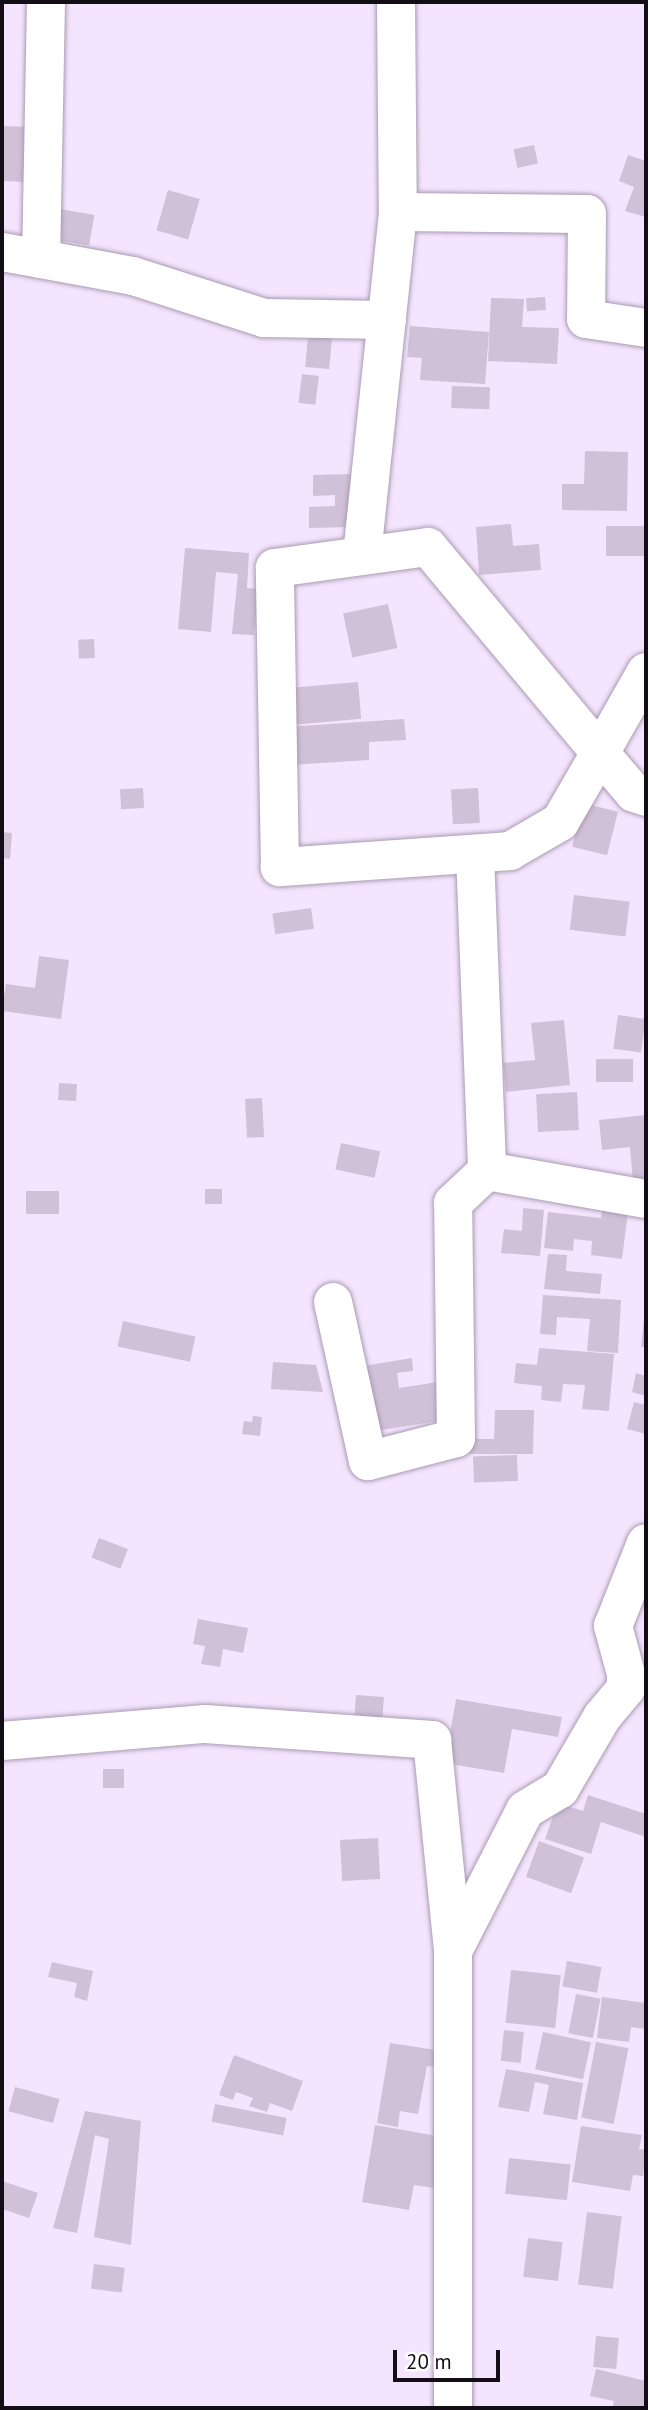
<!DOCTYPE html>
<html>
<head>
<meta charset="utf-8">
<style>
	body { margin:0 }
	#map { position:relative; width:648px; height:2410px; overflow:hidden; background:#f4e4fd; font-family:"PT Sans",sans-serif }
	div>[style] { position:absolute }
	[style*='--x'] { left:calc(var(--x)*1px); top:calc(var(--y)*1px); width:calc(var(--w)*1px); rotate:calc(var(--a)*1deg) }
	.building>* { inset:0; background:#d0c0d8; transform-origin:0 0 }
	.roads { filter:drop-shadow(0 0 2px #aa9bb2) drop-shadow(0 0 2px #aa9bb2) }
	.minor>* { height:38px; margin:-19px; padding:0 19px; transform-origin:19px; border-radius:19px; background:#fff }
	span { translate:-50% -50%; white-space:nowrap; text-align:center; line-height:1.15; -webkit-text-stroke:5px #fff; paint-order:stroke }
	.frame { position:absolute; inset:0; border:4px solid #130d16; pointer-events:none }
	.scale { position:absolute; left:393px; top:2350px; width:107px; height:32px; box-sizing:border-box; border:4px solid #130d16; border-top:0; padding-left:9px; font-size:21px; line-height:24px; white-space:nowrap; color:#130d16; -webkit-text-stroke:5px #fff; paint-order:stroke }
</style>
</head>
<body>
<div id="map">
	<div class="building">
		<i style="left:2px;top:126px;width:27px;height:55px;rotate:2deg"></i>
		<i style="left:534px;top:145px;width:19px;height:21px;rotate:78deg"></i>
		<i style="clip-path:polygon(628px 155px,646px 161px,646px 217px,625px 211px,634px 187px,619px 181px)"></i>
		<i style="left:168px;top:190px;width:33px;height:42px;rotate:16deg"></i>
		<i style="left:60px;top:209px;width:35px;height:31px;rotate:10deg"></i>
		<i style="left:545px;top:297px;width:13px;height:19px;rotate:86deg"></i>
		<i style="clip-path:polygon(491px 298px,524px 299px,522px 327px,559px 328px,557px 364px,488px 361px)"></i>
		<i style="clip-path:polygon(410px 326px,489px 332px,485px 384px,420px 380px,422px 358px,407px 357px)"></i>
		<i style="left:308px;top:336px;width:24px;height:31px;rotate:5deg"></i>
		<i style="left:302px;top:374px;width:17px;height:29px;rotate:7deg"></i>
		<i style="left:452px;top:386px;width:38px;height:22px;rotate:2deg"></i>
		<i style="clip-path:polygon(585px 451px,628px 452px,627px 511px,562px 510px,562px 484px,584px 484px)"></i>
		<i style="clip-path:polygon(352px 474px,352px 527px,309px 528px,309px 507px,335px 506px,335px 495px,313px 496px,313px 475px)"></i>
		<i style="clip-path:polygon(511px 524px,513px 546px,539px 544px,541px 570px,479px 575px,476px 527px)"></i>
		<i style="left:646px;top:526px;width:30px;height:40px;rotate:90deg"></i>
		<i style="clip-path:polygon(185px 548px,249px 553px,247px 588px,258px 589px,254px 635px,232px 634px,238px 574px,216px 572px,211px 632px,178px 629px)"></i>
		<i style="left:388px;top:604px;width:45px;height:46px;rotate:78deg"></i>
		<i style="left:94px;top:639px;width:19px;height:16px;rotate:87deg"></i>
		<i style="left:358px;top:682px;width:37px;height:70px;rotate:85deg"></i>
		<i style="clip-path:polygon(404px 719px,406px 740px,369px 742px,369px 760px,289px 765px,286px 727px)"></i>
		<i style="left:143px;top:788px;width:20px;height:23px;rotate:87deg"></i>
		<i style="left:478px;top:788px;width:35px;height:27px;rotate:87deg"></i>
		<i style="left:583px;top:803px;width:36px;height:45px;rotate:14deg"></i>
		<i style="clip-path:polygon(2px 832px,12px 833px,10px 859px,2px 858px)"></i>
		<i style="left:574px;top:895px;width:56px;height:35px;rotate:7deg"></i>
		<i style="left:311px;top:908px;width:21px;height:39px;rotate:82deg"></i>
		<i style="clip-path:polygon(39px 956px,69px 960px,61px 1019px,2px 1011px,6px 984px,35px 988px)"></i>
		<i style="left:618px;top:1015px;width:28px;height:34px;rotate:8deg"></i>
		<i style="clip-path:polygon(564px 1020px,570px 1085px,506px 1092px,503px 1063px,535px 1060px,531px 1023px)"></i>
		<i style="left:596px;top:1059px;width:37px;height:23px"></i>
		<i style="left:59px;top:1083px;width:18px;height:17px;rotate:3deg"></i>
		<i style="left:577px;top:1092px;width:38px;height:41px;rotate:87deg"></i>
		<i style="left:262px;top:1098px;width:39px;height:17px;rotate:87deg"></i>
		<i style="clip-path:polygon(646px 1115px,646px 1179px,633px 1181px,630px 1147px,602px 1150px,599px 1120px)"></i>
		<i style="left:341px;top:1143px;width:40px;height:27px;rotate:12deg"></i>
		<i style="left:205px;top:1189px;width:17px;height:15px"></i>
		<i style="left:59px;top:1191px;width:23px;height:33px;rotate:90deg"></i>
		<i style="clip-path:polygon(523px 1208px,544px 1210px,540px 1256px,501px 1253px,504px 1229px,522px 1231px)"></i>
		<i style="clip-path:polygon(602px 1209px,628px 1212px,622px 1259px,591px 1255px,592px 1241px,574px 1239px,573px 1251px,544px 1248px,548px 1212px,601px 1218px)"></i>
		<i style="clip-path:polygon(548px 1254px,567px 1255px,566px 1271px,602px 1274px,600px 1294px,544px 1289px)"></i>
		<i style="clip-path:polygon(543px 1295px,621px 1300px,618px 1353px,587px 1351px,590px 1319px,557px 1317px,556px 1335px,540px 1334px)"></i>
		<i style="clip-path:polygon(644px 1319px,646px 1319px,646px 1347px,641px 1347px)"></i>
		<i style="left:123px;top:1321px;width:74px;height:26px;rotate:12deg"></i>
		<i style="clip-path:polygon(539px 1348px,614px 1354px,609px 1411px,582px 1409px,585px 1385px,563px 1384px,561px 1402px,541px 1400px,542px 1386px,514px 1383px,516px 1363px,537px 1365px)"></i>
		<i style="clip-path:polygon(412px 1358px,413px 1371px,397px 1373px,399px 1388px,438px 1382px,444px 1420px,375px 1431px,364px 1366px)"></i>
		<i style="clip-path:polygon(273px 1362px,316px 1365px,323px 1392px,271px 1389px)"></i>
		<i style="clip-path:polygon(636px 1373px,646px 1376px,646px 1396px,632px 1392px)"></i>
		<i style="clip-path:polygon(634px 1402px,646px 1405px,646px 1434px,627px 1429px)"></i>
		<i style="clip-path:polygon(495px 1410px,534px 1410px,533px 1454px,469px 1454px,469px 1439px,494px 1439px)"></i>
		<i style="clip-path:polygon(253px 1416px,262px 1417px,260px 1436px,242px 1434px,244px 1421px,252px 1422px)"></i>
		<i style="left:517px;top:1455px;width:26px;height:44px;rotate:88deg"></i>
		<i style="left:99px;top:1538px;width:31px;height:21px;rotate:21deg"></i>
		<i style="clip-path:polygon(198px 1619px,248px 1628px,243px 1653px,223px 1649px,220px 1667px,201px 1664px,205px 1646px,193px 1644px)"></i>
		<i style="left:356px;top:1695px;width:28px;height:24px;rotate:4deg"></i>
		<i style="clip-path:polygon(456px 1699px,562px 1717px,558px 1737px,512px 1729px,504px 1773px,445px 1763px)"></i>
		<i style="left:103px;top:1769px;width:21px;height:19px"></i>
		<i style="clip-path:polygon(588px 1795px,646px 1814px,646px 1837px,601px 1822px,591px 1854px,545px 1839px,558px 1803px,583px 1811px)"></i>
		<i style="left:378px;top:1838px;width:41px;height:38px;rotate:87deg"></i>
		<i style="left:539px;top:1841px;width:48px;height:38px;rotate:20deg"></i>
		<i style="left:567px;top:1961px;width:35px;height:26px;rotate:10deg"></i>
		<i style="clip-path:polygon(52px 1962px,93px 1971px,87px 2001px,74px 1997px,77px 1983px,48px 1977px)"></i>
		<i style="left:511px;top:1970px;width:50px;height:53px;rotate:6deg"></i>
		<i style="left:576px;top:1994px;width:25px;height:40px;rotate:11deg"></i>
		<i style="clip-path:polygon(602px 1997px,646px 2003px,646px 2029px,631px 2027px,629px 2042px,597px 2038px)"></i>
		<i style="left:504px;top:2030px;width:20px;height:31px;rotate:6deg"></i>
		<i style="left:543px;top:2032px;width:49px;height:38px;rotate:12deg"></i>
		<i style="left:596px;top:2042px;width:33px;height:77px;rotate:11deg"></i>
		<i style="clip-path:polygon(390px 2043px,456px 2053px,453px 2070px,427px 2066px,418px 2114px,400px 2111px,398px 2127px,377px 2123px)"></i>
		<i style="clip-path:polygon(234px 2055px,303px 2081px,292px 2111px,270px 2103px,267px 2112px,249px 2106px,253px 2098px,236px 2092px,233px 2100px,219px 2095px)"></i>
		<i style="clip-path:polygon(506px 2069px,583px 2083px,577px 2120px,543px 2114px,549px 2085px,535px 2082px,529px 2112px,498px 2107px)"></i>
		<i style="left:15px;top:2087px;width:46px;height:25px;rotate:15deg"></i>
		<i style="left:215px;top:2104px;width:73px;height:18px;rotate:11deg"></i>
		<i style="clip-path:polygon(85px 2111px,141px 2121px,131px 2245px,94px 2237px,109px 2139px,95px 2135px,77px 2233px,53px 2228px)"></i>
		<i style="clip-path:polygon(375px 2125px,449px 2138px,440px 2189px,414px 2185px,409px 2210px,362px 2202px)"></i>
		<i style="clip-path:polygon(581px 2126px,642px 2135px,639px 2149px,646px 2150px,643px 2176px,633px 2175px,630px 2191px,572px 2182px)"></i>
		<i style="left:509px;top:2158px;width:62px;height:36px;rotate:6deg"></i>
		<i style="clip-path:polygon(2px 2181px,38px 2193px,29px 2218px,2px 2209px)"></i>
		<i style="left:587px;top:2212px;width:35px;height:73px;rotate:7deg"></i>
		<i style="left:528px;top:2238px;width:35px;height:39px;rotate:7deg"></i>
		<i style="left:94px;top:2264px;width:31px;height:25px;rotate:7deg"></i>
		<i style="left:596px;top:2336px;width:23px;height:31px;rotate:5deg"></i>
		<i style="clip-path:polygon(596px 2369px,646px 2381px,646px 2408px,612px 2408px,614px 2401px,590px 2396px)"></i>
	</div>
	<div class="roads">
		<div class="minor">
			<i style="--x:46;--y:2;--w:257;--a:91.1"></i>
			<i style="--x:41;--y:259;--w:94;--a:10.5"></i>
			<i style="--x:133;--y:276;--w:138;--a:17.8"></i>
			<i style="--x:264;--y:318;--w:123;--a:0.9"></i>
			<i style="--x:396;--y:2;--w:210;--a:89.5"></i>
			<i style="--x:2;--y:252;--w:40;--a:10"></i>
			<i style="--x:362;--y:555;--w:345;--a:-84"></i>
			<i style="--x:398;--y:212;--w:189;--a:0.6"></i>
			<i style="--x:587;--y:214;--w:105;--a:90.5"></i>
			<i style="--x:586;--y:319;--w:61;--a:8.5"></i>
			<i style="--x:646;--y:672;--w:93;--a:119.6"></i>
			<i style="--x:600;--y:753;--w:80;--a:120.1"></i>
			<i style="--x:560;--y:822;--w:58;--a:149.9"></i>
			<i style="--x:510;--y:851;--w:231;--a:176"></i>
			<i style="--x:280;--y:867;--w:299;--a:-91"></i>
			<i style="--x:275;--y:568;--w:154;--a:-7.8"></i>
			<i style="--x:428;--y:547;--w:268;--a:50.1"></i>
			<i style="--x:600;--y:753;--w:52;--a:49.6"></i>
			<i style="--x:634;--y:793;--w:13;--a:18"></i>
			<i style="--x:475;--y:854;--w:317;--a:87.8"></i>
			<i style="--x:487;--y:1171;--w:161;--a:10"></i>
			<i style="--x:333;--y:1302;--w:163;--a:77.6"></i>
			<i style="--x:368;--y:1461;--w:91;--a:-14.6"></i>
			<i style="--x:456;--y:1438;--w:235;--a:-90.7"></i>
			<i style="--x:453;--y:1203;--w:47;--a:-43.3"></i>
			<i style="--x:2;--y:1741;--w:204;--a:-4.8"></i>
			<i style="--x:205;--y:1724;--w:228;--a:4"></i>
			<i style="--x:432;--y:1740;--w:212;--a:84.3"></i>
			<i style="--x:453;--y:2408;--w:457;--a:-90"></i>
			<i style="--x:453;--y:1951;--w:158;--a:-62.9"></i>
			<i style="--x:525;--y:1810;--w:41;--a:-31"></i>
			<i style="--x:560;--y:1789;--w:83;--a:-59.7"></i>
			<i style="--x:602;--y:1717;--w:38;--a:-50"></i>
			<i style="--x:626;--y:1688;--w:14;--a:-90"></i>
			<i style="--x:626;--y:1674;--w:50;--a:-105.2"></i>
			<i style="--x:613;--y:1626;--w:89;--a:-68.3"></i>
		</div>
	</div>
	<div class="frame"></div>
	<div class="scale">20 m</div>
</div>
</body>
</html>
